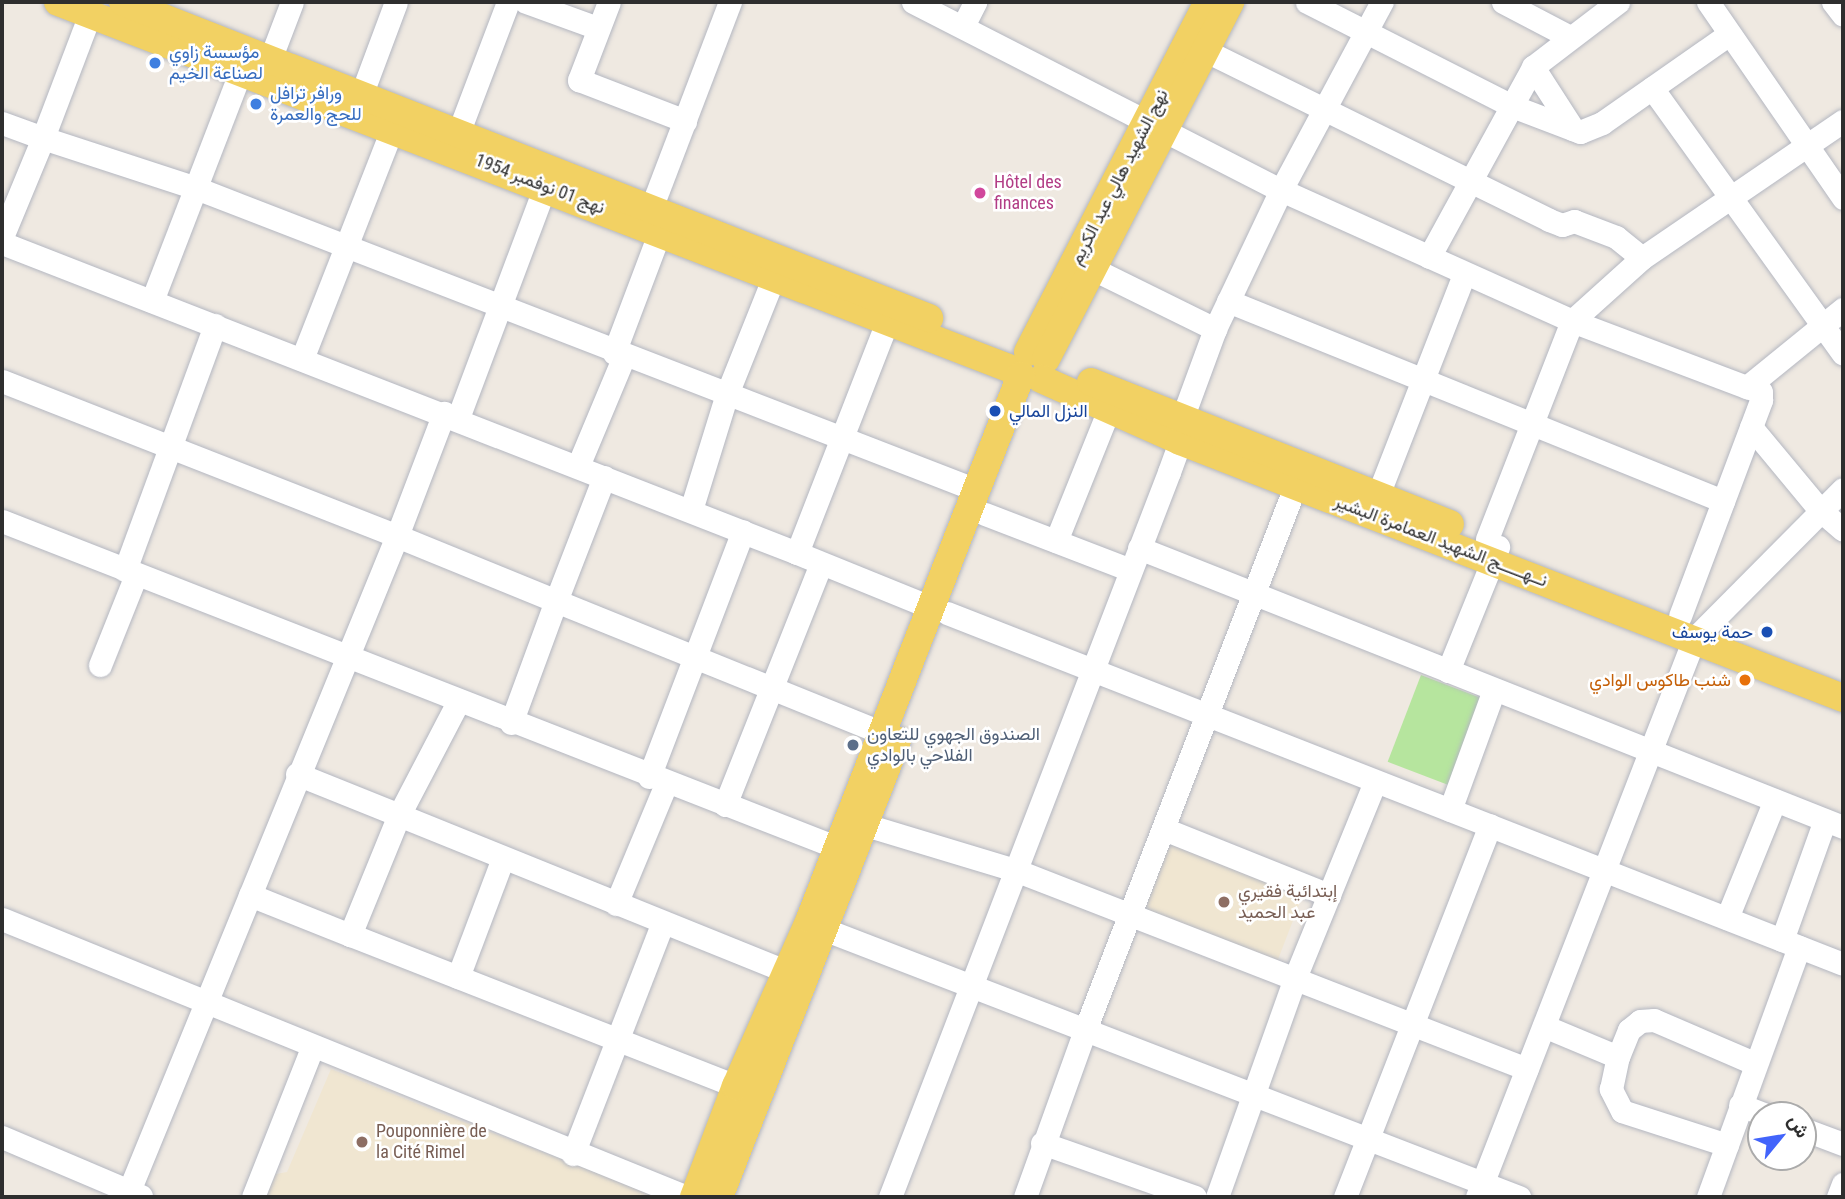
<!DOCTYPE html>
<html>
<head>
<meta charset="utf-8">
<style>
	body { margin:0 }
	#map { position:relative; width:1845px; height:1199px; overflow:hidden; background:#efe9e1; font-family:"Roboto Condensed",Vazirmatn,sans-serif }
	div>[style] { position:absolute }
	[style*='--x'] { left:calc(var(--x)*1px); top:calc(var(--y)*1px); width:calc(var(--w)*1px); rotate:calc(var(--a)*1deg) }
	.education>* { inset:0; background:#f0e6d1; transform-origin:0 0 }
	.green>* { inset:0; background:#b6e59e; transform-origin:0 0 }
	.roads { filter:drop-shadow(0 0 2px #b4b7c1) drop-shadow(0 0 2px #b4b7c1) }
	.minor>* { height:23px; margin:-11.5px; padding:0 11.5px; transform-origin:11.5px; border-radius:11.5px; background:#fff }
	.major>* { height:28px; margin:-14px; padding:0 14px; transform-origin:14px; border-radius:14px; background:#f2d163 }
	.dots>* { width:19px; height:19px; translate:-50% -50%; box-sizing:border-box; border:4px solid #fff; border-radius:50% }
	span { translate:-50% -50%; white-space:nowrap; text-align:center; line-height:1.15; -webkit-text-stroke:5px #fff; paint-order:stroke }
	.shop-label { font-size:18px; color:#366cbe }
	.left { translate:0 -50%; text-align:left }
	.street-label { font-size:18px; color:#2e2e2e }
	.hotel-label { font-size:18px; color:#b23c85 }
	.transit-label { font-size:18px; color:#164399 }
	.right { translate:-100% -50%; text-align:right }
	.food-label { font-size:18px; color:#c56008 }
	.service-label { font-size:18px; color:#4e5e75 }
	.education-label { font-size:18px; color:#785e54 }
	.frame { position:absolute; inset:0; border:4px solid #2e2e2e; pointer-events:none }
	.north { position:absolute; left:1747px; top:1101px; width:70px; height:70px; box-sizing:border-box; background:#fff; border:2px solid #ababab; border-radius:50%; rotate:60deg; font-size:19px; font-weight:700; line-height:28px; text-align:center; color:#2e2e2e }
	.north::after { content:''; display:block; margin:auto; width:24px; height:32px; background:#4264fb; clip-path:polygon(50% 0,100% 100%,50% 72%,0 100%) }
</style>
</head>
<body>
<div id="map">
	<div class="education">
		<i style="left:1171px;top:842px;width:142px;height:74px;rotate:21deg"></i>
		<i style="clip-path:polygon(331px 1069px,438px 1112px,660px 1197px,266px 1197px,276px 1174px,287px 1172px)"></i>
	</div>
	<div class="green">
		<i style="left:1421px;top:675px;width:65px;height:93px;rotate:21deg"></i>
	</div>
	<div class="roads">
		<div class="minor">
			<i style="--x:526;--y:2;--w:77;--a:19.9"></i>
			<i style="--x:609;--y:2;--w:84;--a:111"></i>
			<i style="--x:579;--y:80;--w:114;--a:21.1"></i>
			<i style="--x:913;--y:2;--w:413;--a:27.1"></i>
			<i style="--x:1281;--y:190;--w:319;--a:24.2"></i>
			<i style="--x:1572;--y:321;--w:187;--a:20.7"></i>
			<i style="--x:1307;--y:2;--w:230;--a:26.9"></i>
			<i style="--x:1512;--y:106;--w:73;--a:20.9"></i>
			<i style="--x:1580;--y:132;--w:24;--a:-22"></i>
			<i style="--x:1602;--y:123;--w:155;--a:-35"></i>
			<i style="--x:1503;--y:2;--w:76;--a:27.6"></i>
			<i style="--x:1708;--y:2;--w:238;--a:55.4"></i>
			<i style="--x:1833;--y:2;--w:16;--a:52"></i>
			<i style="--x:90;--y:14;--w:133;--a:110.8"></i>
			<i style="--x:43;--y:138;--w:161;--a:18.1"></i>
			<i style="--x:196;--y:188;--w:834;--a:21.15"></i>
			<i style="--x:963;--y:26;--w:27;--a:-63"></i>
			<i style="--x:1206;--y:51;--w:382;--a:26.2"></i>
			<i style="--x:1549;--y:220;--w:14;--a:21"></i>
			<i style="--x:1562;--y:225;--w:13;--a:-18"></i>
			<i style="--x:1574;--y:221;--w:45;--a:20.9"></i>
			<i style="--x:1616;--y:237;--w:33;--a:39"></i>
			<i style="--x:271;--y:57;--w:59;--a:-69.1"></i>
			<i style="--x:1533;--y:67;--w:74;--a:57.2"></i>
			<i style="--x:1652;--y:88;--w:327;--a:54.3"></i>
			<i style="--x:362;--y:93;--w:97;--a:-69.5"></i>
			<i style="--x:2;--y:123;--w:44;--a:20.1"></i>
			<i style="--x:43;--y:138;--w:107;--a:112.5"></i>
			<i style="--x:459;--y:131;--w:138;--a:-69.2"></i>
			<i style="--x:652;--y:206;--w:218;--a:-69.1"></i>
			<i style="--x:2;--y:243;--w:853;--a:21.3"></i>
			<i style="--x:1429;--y:257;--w:217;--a:-61.3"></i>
			<i style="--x:1533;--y:67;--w:107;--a:-37.4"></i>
			<i style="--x:1095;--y:270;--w:134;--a:26.2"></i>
			<i style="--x:152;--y:301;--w:248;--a:-68.9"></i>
			<i style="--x:1228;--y:301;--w:534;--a:22"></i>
			<i style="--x:887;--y:322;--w:248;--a:111.3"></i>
			<i style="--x:797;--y:553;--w:144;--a:22.1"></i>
			<i style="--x:614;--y:353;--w:130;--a:-69.3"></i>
			<i style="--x:302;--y:359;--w:249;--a:-68.6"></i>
			<i style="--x:2;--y:381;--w:424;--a:21.4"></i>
			<i style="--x:397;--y:536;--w:132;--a:-69.1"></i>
			<i style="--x:458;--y:418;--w:248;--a:-69.4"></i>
			<i style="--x:1751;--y:427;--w:108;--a:50.3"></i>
			<i style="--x:1820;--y:510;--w:30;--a:41"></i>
			<i style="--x:578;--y:466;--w:119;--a:-67.3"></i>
			<i style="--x:1378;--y:495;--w:237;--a:-68.7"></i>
			<i style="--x:691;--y:510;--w:121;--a:-72.8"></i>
			<i style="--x:727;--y:394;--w:124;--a:-68.2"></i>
			<i style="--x:985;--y:514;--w:156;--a:21"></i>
			<i style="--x:2;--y:521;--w:895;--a:21.35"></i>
			<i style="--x:1487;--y:539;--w:234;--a:-68.7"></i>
			<i style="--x:1572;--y:321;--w:94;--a:-42"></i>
			<i style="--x:1642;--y:258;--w:243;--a:-34.3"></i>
			<i style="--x:1056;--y:541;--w:142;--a:-68.1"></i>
			<i style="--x:1139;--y:548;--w:757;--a:21.62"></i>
			<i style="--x:125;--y:570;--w:261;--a:-69.8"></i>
			<i style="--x:947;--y:613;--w:962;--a:21.39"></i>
			<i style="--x:1680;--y:616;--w:231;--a:-69.4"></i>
			<i style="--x:1761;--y:400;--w:8;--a:-90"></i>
			<i style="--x:1761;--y:392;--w:15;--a:-160"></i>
			<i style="--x:1747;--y:387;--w:124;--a:-39.1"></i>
			<i style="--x:100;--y:665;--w:97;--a:-68.2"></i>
			<i style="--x:1448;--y:671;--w:134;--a:-68"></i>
			<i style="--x:511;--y:723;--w:130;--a:-69.8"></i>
			<i style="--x:556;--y:601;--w:349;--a:22"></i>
			<i style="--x:297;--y:774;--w:110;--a:21.9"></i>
			<i style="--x:399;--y:815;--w:127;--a:-62.4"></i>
			<i style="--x:649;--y:777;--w:263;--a:-69.1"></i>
			<i style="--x:725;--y:805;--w:259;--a:-68.3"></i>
			<i style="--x:1450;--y:810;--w:128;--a:-69.9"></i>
			<i style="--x:866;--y:825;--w:156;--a:16.8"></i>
			<i style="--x:1015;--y:870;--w:549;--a:21.24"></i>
			<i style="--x:1164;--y:829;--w:178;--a:21.8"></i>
			<i style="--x:250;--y:895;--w:108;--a:21.8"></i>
			<i style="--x:616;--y:904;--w:130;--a:-67.4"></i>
			<i style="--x:1727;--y:918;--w:127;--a:-67.9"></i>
			<i style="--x:2;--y:919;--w:739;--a:22.09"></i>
			<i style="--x:826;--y:930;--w:743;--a:21.07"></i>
			<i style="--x:1782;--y:940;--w:127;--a:-70.3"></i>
			<i style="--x:458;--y:977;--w:127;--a:-69.3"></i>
			<i style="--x:1544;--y:1026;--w:80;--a:22.7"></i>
			<i style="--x:736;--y:1086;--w:414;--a:-158.6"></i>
			<i style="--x:350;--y:935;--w:130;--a:-67.8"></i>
			<i style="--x:399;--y:815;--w:417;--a:22"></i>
			<i style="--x:1740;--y:1105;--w:28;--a:21"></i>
			<i style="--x:1803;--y:1129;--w:43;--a:20.6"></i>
			<i style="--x:2;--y:1137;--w:151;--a:23"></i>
			<i style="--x:1042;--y:1143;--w:162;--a:19.4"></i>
			<i style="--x:1727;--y:1145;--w:110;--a:-162.1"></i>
			<i style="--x:1622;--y:1111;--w:25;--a:-117"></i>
			<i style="--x:1611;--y:1089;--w:33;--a:-78"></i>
			<i style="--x:1618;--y:1057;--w:29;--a:-68"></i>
			<i style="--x:1629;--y:1030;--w:14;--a:-39"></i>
			<i style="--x:1640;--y:1021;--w:14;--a:-4"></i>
			<i style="--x:1654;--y:1020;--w:109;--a:23.3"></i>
			<i style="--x:573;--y:1154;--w:247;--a:-68.8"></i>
			<i style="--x:129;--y:1191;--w:708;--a:-67.75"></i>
			<i style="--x:397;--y:536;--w:172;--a:22.2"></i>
			<i style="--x:556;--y:601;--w:133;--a:-68.8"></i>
			<i style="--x:253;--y:1197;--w:160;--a:-68.4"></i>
			<i style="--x:890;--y:1197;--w:777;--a:-68.95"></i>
			<i style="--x:1169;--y:472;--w:33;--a:-70"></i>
			<i style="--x:1180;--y:441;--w:25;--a:-83"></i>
			<i style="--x:1183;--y:416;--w:93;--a:-69.8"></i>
			<i style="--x:1215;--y:329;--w:154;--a:-64.6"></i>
			<i style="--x:1281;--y:190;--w:213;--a:-61.8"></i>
			<i style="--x:1025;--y:1197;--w:177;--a:-70.2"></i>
			<i style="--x:1085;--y:1030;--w:599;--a:-68.87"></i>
			<i style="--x:1217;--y:1197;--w:232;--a:-70.4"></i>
			<i style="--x:1295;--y:978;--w:212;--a:-67.8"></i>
			<i style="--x:1345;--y:1197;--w:399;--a:-68.7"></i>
			<i style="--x:1477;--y:1197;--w:599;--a:-68.75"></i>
			<i style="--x:1694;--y:639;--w:211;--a:-45.2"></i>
			<i style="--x:1708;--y:1197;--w:266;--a:-70"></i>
			<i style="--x:1838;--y:1197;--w:14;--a:-69"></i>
		</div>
		<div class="major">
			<i style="--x:58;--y:2;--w:1030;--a:21.06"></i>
			<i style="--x:123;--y:2;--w:866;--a:21.41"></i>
			<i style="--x:1028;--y:352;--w:394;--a:-62.8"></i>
			<i style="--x:1046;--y:359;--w:402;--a:-62.7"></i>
			<i style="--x:1041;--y:379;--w:152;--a:24"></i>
			<i style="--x:1180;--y:441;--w:711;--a:21.19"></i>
			<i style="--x:1091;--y:382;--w:386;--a:21.6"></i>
			<i style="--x:694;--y:1197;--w:119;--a:-69.3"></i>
			<i style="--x:736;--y:1086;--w:183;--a:-66.1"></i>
			<i style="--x:810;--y:919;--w:583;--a:-68.8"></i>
			<i style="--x:719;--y:1197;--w:490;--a:-68.7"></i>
		</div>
	</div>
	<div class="dots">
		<i style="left:155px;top:63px;background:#3f7fe0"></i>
		<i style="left:256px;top:104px;background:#3f7fe0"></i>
		<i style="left:980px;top:193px;background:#d1479c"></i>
		<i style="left:995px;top:411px;background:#1a4fb4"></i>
		<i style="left:1767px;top:632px;background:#1a4fb4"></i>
		<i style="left:1745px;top:680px;background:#e8710a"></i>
		<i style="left:853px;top:745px;background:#5c6f8a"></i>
		<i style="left:1224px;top:902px;background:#8d6e63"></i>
		<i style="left:362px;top:1142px;background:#8d6e63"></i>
	</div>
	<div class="shop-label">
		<span class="left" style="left:169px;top:63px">مؤسسة زاوي<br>لصناعة الخيم</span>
		<span class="left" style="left:270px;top:104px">ورافر ترافل<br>للحج والعمرة</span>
	</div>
	<div class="street-label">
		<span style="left:1119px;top:177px;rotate:-63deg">نهج الشهيد هالي عبد الكريم</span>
		<span style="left:540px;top:184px;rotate:21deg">نهج 01 نوفمبر 1954</span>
		<span style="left:1441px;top:541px;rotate:21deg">نــهـــــج الشهيد العمامرة البشير</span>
	</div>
	<div class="hotel-label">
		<span class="left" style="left:994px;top:193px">Hôtel des<br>finances</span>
	</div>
	<div class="transit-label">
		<span class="left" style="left:1009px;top:411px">النزل المالي</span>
		<span class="right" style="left:1753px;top:632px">حمة يوسف</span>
	</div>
	<div class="food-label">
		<span class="right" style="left:1731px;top:680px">شنب طاكوس الوادي</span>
	</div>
	<div class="service-label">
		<span class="left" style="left:867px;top:745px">الصندوق الجهوي للتعاون<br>الفلاحي بالوادي</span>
	</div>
	<div class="education-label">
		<span class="left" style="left:1238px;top:902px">إبتدائية فقيري<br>عبد الحميد</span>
		<span class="left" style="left:376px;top:1142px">Pouponnière de<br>la Cité Rimel</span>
	</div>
	<div class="frame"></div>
	<div class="north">ش</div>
</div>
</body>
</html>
